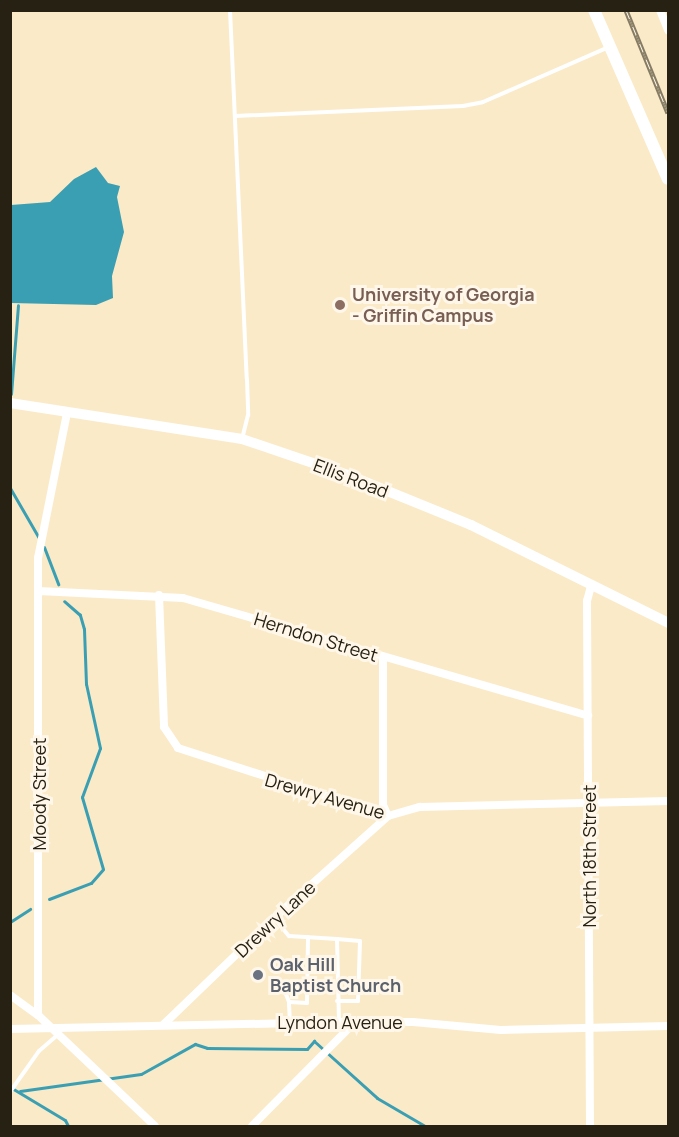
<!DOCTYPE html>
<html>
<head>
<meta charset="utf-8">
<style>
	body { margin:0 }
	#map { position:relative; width:679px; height:1137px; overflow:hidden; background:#faeac7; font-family:Manrope,sans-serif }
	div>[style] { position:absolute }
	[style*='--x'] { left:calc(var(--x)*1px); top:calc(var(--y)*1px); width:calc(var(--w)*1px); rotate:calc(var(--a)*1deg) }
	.water>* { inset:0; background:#3b9fb3 }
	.stream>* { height:3px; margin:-1.5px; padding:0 1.5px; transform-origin:1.5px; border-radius:1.5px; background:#3b9fb3 }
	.service>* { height:4px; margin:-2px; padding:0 2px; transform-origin:2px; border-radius:2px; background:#fff }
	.minor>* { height:8px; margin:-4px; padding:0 4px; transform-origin:4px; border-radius:4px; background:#fff }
	.tertiary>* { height:10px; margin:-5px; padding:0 5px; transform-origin:5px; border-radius:5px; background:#fff }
	.secondary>* { height:12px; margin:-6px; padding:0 6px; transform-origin:6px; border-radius:6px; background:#fff }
	.rail>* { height:5px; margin-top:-2.5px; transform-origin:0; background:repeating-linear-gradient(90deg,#fff8ea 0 9px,#867c65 0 18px); box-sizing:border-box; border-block:2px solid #867c65 }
	.dots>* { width:16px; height:16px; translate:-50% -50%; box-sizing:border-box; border:3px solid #fff8ea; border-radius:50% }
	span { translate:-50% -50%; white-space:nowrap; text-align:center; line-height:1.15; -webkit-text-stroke:6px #fff8ea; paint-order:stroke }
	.education-label { font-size:18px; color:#785e54; font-weight:700 }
	.left { translate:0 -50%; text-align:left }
	.street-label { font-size:18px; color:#272114 }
	.worship-label { font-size:18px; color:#5b616d; font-weight:700 }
	.frame { position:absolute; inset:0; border:12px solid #272114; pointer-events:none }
</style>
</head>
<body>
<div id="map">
	<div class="water">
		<i style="clip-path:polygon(96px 167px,108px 183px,120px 186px,117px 197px,124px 232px,112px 276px,113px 298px,96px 305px,11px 303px,11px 205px,50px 202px,74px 179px)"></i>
	</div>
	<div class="stream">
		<i style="--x:11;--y:394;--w:89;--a:-85.5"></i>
		<i style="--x:10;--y:488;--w:58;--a:59.9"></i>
		<i style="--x:44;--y:547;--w:40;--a:69"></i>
		<i style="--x:49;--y:899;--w:45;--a:-20.9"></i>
		<i style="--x:91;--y:883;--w:18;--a:-49"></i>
		<i style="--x:103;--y:869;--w:75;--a:-106.3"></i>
		<i style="--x:82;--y:797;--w:52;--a:-69.8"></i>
		<i style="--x:100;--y:748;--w:66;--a:-102.3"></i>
		<i style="--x:86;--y:684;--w:55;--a:-92.1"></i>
		<i style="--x:84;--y:629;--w:15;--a:-106"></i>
		<i style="--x:80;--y:615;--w:21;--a:-139"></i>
		<i style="--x:10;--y:922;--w:24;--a:-33"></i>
		<i style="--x:10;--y:1087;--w:64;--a:31"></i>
		<i style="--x:65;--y:1120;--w:7;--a:63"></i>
		<i style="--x:20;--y:1091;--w:122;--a:-8"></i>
		<i style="--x:141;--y:1074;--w:62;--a:-29.1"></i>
		<i style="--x:195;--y:1044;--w:13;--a:18"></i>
		<i style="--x:207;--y:1048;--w:100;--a:0.6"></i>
		<i style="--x:307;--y:1049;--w:11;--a:-49"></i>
		<i style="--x:314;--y:1041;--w:85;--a:42.1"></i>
		<i style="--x:377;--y:1098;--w:56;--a:30.3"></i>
	</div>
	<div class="service">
		<i style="--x:230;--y:10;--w:369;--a:87.4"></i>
		<i style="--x:247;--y:379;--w:36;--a:88"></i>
		<i style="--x:248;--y:415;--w:25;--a:104"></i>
		<i style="--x:235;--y:116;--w:228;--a:-2.5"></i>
		<i style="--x:463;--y:106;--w:20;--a:-11"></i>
		<i style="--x:483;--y:102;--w:137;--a:-23.6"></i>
		<i style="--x:275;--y:919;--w:22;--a:51"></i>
		<i style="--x:289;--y:936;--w:48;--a:3.6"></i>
		<i style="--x:337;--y:939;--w:82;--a:88.6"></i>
		<i style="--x:337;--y:939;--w:23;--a:5"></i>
		<i style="--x:360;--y:941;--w:60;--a:91.9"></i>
		<i style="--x:358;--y:1001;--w:21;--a:180"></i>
		<i style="--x:283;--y:987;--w:16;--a:68"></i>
		<i style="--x:290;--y:1023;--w:21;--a:-93"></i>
		<i style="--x:289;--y:1002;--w:18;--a:3"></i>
		<i style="--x:307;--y:1003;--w:66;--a:-89.1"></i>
		<i style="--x:10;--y:1092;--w:50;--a:-54.7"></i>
		<i style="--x:39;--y:1051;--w:23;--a:-41"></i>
	</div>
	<div class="minor">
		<i style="--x:660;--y:10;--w:22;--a:68"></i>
		<i style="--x:67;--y:413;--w:148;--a:101.3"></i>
		<i style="--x:38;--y:558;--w:457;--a:90"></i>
		<i style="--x:38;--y:1015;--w:161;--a:43.5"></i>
		<i style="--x:38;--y:591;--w:145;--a:2.8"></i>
		<i style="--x:183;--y:598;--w:422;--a:16.2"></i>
		<i style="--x:159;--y:595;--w:132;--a:87.8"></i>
		<i style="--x:164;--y:727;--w:25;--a:56"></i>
		<i style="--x:178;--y:748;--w:221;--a:17.9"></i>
		<i style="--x:388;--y:816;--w:33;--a:-16"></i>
		<i style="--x:420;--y:807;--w:248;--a:-1.4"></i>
		<i style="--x:383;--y:658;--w:147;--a:90"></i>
		<i style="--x:383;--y:805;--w:12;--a:66"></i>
		<i style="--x:10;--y:995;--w:34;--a:36"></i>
		<i style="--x:164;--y:1024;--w:153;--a:-43.9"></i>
		<i style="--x:274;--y:918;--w:153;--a:-41.8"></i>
		<i style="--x:10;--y:1029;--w:329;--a:-1.2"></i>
		<i style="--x:339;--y:1022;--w:74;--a:0"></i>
		<i style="--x:413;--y:1022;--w:88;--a:5.2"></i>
		<i style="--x:501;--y:1030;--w:167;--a:-1.4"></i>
		<i style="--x:252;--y:1126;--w:146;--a:-45.3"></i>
		<i style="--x:590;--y:1126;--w:525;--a:-90.33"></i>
		<i style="--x:587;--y:601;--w:16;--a:-75"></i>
	</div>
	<div class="tertiary">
		<i style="--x:10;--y:403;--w:235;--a:8.8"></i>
		<i style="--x:242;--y:439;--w:112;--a:18.8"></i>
		<i style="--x:348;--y:475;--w:133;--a:22.1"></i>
		<i style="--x:471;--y:525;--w:220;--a:26.4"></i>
	</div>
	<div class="secondary">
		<i style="--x:594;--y:10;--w:184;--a:66.4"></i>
	</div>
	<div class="rail">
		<i style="--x:626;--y:10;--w:111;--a:67.8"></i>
	</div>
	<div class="dots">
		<i style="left:340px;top:305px;background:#8d6e63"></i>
		<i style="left:258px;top:975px;background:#6b7280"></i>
	</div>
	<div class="education-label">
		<span class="left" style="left:352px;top:305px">University of Georgia<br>- Griffin Campus</span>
	</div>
	<div class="street-label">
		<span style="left:351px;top:478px;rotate:21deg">Ellis Road</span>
		<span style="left:316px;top:637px;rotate:17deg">Herndon Street</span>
		<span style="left:39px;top:794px;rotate:-90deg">Moody Street</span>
		<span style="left:325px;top:796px;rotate:16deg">Drewry Avenue</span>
		<span style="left:589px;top:856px;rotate:-90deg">North 18th Street</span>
		<span style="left:275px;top:919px;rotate:-43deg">Drewry Lane</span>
		<span style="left:340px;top:1022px">Lyndon Avenue</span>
	</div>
	<div class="worship-label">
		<span class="left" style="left:270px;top:975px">Oak Hill<br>Baptist Church</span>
	</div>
	<div class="frame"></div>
</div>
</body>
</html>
